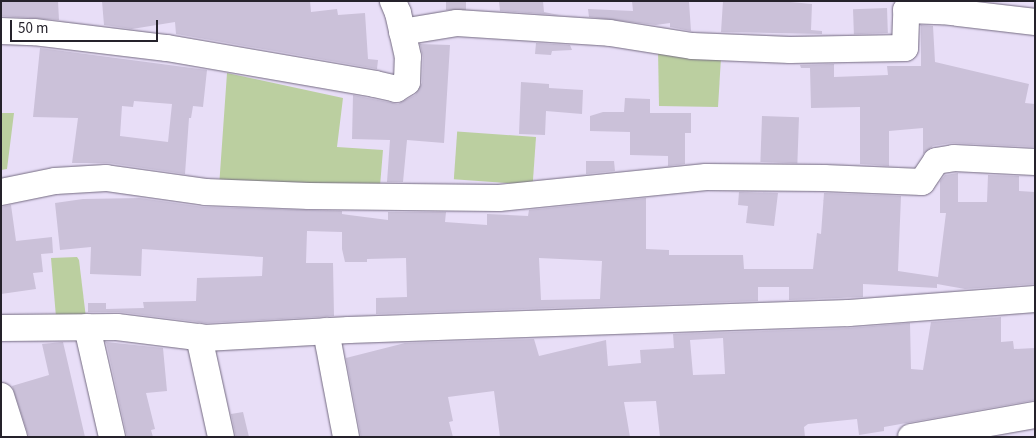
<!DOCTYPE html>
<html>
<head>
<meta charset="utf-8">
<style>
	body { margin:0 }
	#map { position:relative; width:1036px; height:438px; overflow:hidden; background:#e8def7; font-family:"Source Sans 3",sans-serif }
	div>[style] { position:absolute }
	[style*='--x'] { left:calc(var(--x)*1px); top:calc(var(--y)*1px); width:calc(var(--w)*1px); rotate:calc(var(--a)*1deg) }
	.green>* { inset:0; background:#bbcfa0; transform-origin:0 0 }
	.building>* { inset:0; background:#cbc1d9; transform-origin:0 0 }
	.roads { filter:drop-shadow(0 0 1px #746b81) drop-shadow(0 0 1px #746b81) }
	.minor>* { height:26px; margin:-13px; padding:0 13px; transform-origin:13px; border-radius:13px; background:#fff }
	span { translate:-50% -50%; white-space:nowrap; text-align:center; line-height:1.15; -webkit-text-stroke:4.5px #fff; paint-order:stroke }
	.frame { position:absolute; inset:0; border:2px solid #25222b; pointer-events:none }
	.scale { position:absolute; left:10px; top:20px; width:148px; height:22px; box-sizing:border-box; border:2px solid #25222b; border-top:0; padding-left:6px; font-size:15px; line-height:18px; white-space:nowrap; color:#25222b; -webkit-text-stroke:4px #fff; paint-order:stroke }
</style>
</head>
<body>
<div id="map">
	<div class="green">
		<i style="clip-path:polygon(658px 49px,721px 58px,718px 107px,659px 106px)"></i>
		<i style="clip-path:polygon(227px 73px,343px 98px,337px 147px,383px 150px,380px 186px,219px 187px)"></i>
		<i style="clip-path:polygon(1px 113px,14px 113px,7px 169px,1px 170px)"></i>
		<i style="left:536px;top:137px;width:48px;height:79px;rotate:94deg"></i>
		<i style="clip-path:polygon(77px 257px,79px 260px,86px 318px,56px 317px,51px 258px)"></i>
	</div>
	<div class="building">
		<i style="clip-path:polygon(1px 1px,58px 1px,59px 20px,1px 16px)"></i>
		<i style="clip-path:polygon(102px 1px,310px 1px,311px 12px,337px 9px,338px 15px,365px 13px,368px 59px,378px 60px,377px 69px,176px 34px,175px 22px,132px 29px,104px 25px)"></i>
		<i style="left:446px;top:1px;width:20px;height:9px"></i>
		<i style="clip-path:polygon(499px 1px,543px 1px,544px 12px,559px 15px,500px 11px)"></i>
		<i style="clip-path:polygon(632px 1px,689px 2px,691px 31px,670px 27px,670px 23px,656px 25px,589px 17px,588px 9px,633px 11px)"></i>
		<i style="clip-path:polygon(723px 1px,780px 1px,812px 4px,811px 30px,822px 31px,822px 34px,721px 32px)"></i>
		<i style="left:887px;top:8px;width:25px;height:34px;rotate:88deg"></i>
		<i style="clip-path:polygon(921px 25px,933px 26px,935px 62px,1029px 84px,1025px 103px,1035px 104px,1035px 147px,952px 143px,933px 146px,923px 154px,923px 128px,889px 131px,889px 166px,860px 164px,860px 107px,811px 108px,810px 68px,801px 68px,800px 65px,834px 64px,834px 77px,888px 75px,887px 66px,921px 66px)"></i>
		<i style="clip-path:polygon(536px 43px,570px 45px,572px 50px,552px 51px,551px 55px,535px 54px)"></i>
		<i style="clip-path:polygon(420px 44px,450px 45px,444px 143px,407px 140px,403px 182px,387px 182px,390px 140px,352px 139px,353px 95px,398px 104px,415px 95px,422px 83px,423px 57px)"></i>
		<i style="clip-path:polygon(evenodd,40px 48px,207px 70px,203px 107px,193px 106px,191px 118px,189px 118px,185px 174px,108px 163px,72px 163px,78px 118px,33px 117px,40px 48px,134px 101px,172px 104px,168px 142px,120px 136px,122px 106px,133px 107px,134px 101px)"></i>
		<i style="clip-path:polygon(521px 82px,549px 84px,549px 88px,583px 90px,582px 114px,546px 111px,545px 135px,519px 134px)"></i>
		<i style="clip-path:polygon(625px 98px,650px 99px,650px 113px,691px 113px,691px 133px,685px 133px,685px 164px,668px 166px,668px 156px,630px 155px,630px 132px,590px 131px,590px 116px,603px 112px,624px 112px)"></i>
		<i style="left:762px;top:116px;width:37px;height:46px;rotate:2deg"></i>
		<i style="clip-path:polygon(586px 161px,614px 161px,615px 171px,586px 174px)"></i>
		<i style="clip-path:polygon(evenodd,958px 173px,958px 202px,987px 202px,988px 175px,1019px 176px,1019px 191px,1035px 192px,1035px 284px,965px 289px,937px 284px,937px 288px,863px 284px,863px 297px,789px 300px,789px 287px,758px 287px,758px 301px,376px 314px,376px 298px,407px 297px,406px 258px,367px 259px,367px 262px,345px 262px,342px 249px,342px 232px,307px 231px,306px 263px,333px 263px,334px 316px,206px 323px,119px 312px,88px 312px,88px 303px,106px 303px,106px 309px,144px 308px,143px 302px,196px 301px,197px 278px,262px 276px,263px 257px,142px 249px,141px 276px,90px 274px,91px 247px,60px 250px,55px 203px,83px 199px,140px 198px,204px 207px,342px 211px,342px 214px,349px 215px,388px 220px,388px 212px,446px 212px,445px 222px,487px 225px,487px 214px,528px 216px,529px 210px,646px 198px,646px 249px,669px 250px,669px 255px,743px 255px,744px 269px,813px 269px,817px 233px,821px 234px,824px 193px,901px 196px,898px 271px,938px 277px,946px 213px,940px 213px,940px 181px,945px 175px,958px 173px,539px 258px,602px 261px,600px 299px,541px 300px,539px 258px)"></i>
		<i style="clip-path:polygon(739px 192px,778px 193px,774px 226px,746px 223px,748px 206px,738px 205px)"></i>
		<i style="clip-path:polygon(11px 205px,16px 241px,52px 237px,53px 253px,41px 254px,43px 272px,33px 273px,36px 289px,1px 294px,1px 207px)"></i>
		<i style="clip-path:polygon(evenodd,1001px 317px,1001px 342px,1013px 341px,1014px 349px,1035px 348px,1035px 400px,884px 427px,884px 431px,859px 435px,857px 419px,808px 424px,804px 427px,805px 437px,660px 437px,656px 401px,624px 402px,630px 437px,500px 437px,494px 391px,448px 397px,453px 421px,449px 422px,453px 437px,361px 437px,346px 358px,405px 343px,534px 339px,539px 356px,606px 340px,608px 366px,641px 363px,640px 350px,674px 348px,673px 334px,850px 328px,910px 323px,911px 369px,923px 370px,931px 322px,1001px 317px,723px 338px,725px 374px,693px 375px,690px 340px,723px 338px)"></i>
		<i style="clip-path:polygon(63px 342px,85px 437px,29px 437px,12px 386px,49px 375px,42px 344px)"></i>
		<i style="clip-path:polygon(106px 342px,163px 348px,167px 391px,146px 393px,155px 429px,151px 430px,153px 437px,127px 437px)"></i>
		<i style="clip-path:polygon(243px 412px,249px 437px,236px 437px,231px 414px)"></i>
	</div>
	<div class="roads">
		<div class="minor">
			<i style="--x:1;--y:31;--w:33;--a:2"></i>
			<i style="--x:34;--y:32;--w:134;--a:6.9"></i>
			<i style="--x:167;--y:48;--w:211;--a:9.8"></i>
			<i style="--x:375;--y:84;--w:22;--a:13"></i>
			<i style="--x:396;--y:89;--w:13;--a:-32"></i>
			<i style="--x:407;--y:82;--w:25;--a:-88"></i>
			<i style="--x:408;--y:57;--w:45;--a:-102.8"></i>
			<i style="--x:398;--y:13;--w:13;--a:-113"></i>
			<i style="--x:402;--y:32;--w:56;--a:-9.3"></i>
			<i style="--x:457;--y:23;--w:153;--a:3.7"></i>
			<i style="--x:610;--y:33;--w:83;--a:9"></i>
			<i style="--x:692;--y:46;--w:98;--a:2.3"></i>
			<i style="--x:790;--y:50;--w:115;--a:-1"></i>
			<i style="--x:905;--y:48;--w:38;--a:-88"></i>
			<i style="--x:906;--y:10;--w:36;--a:2"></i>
			<i style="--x:942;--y:11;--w:94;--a:6.7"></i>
			<i style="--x:1;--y:192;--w:55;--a:-11.5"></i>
			<i style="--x:55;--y:181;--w:51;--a:-3.4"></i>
			<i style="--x:106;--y:178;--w:100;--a:8"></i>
			<i style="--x:205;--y:192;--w:104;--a:2.2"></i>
			<i style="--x:309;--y:196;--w:190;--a:0.6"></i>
			<i style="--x:499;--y:198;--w:208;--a:-5.8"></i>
			<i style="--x:706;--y:177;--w:118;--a:0.5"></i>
			<i style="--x:824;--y:178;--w:98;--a:2.3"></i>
			<i style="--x:922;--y:182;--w:25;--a:-56"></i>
			<i style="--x:936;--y:161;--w:18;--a:-9"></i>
			<i style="--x:954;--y:158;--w:81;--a:2.8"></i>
			<i style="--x:87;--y:327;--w:113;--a:77.2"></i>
			<i style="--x:1;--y:328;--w:116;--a:-0.5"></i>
			<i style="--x:117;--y:327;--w:89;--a:7.1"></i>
			<i style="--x:205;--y:338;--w:144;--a:-3.2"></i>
			<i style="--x:349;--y:330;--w:500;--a:-1.95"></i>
			<i style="--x:849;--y:313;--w:187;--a:-4.3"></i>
			<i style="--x:326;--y:331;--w:108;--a:79.3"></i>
			<i style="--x:199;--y:337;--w:102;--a:77.6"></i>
			<i style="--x:1;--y:396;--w:43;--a:72.4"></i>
			<i style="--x:911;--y:437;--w:126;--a:-10.1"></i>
		</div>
	</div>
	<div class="frame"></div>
	<div class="scale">50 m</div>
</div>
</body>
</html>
